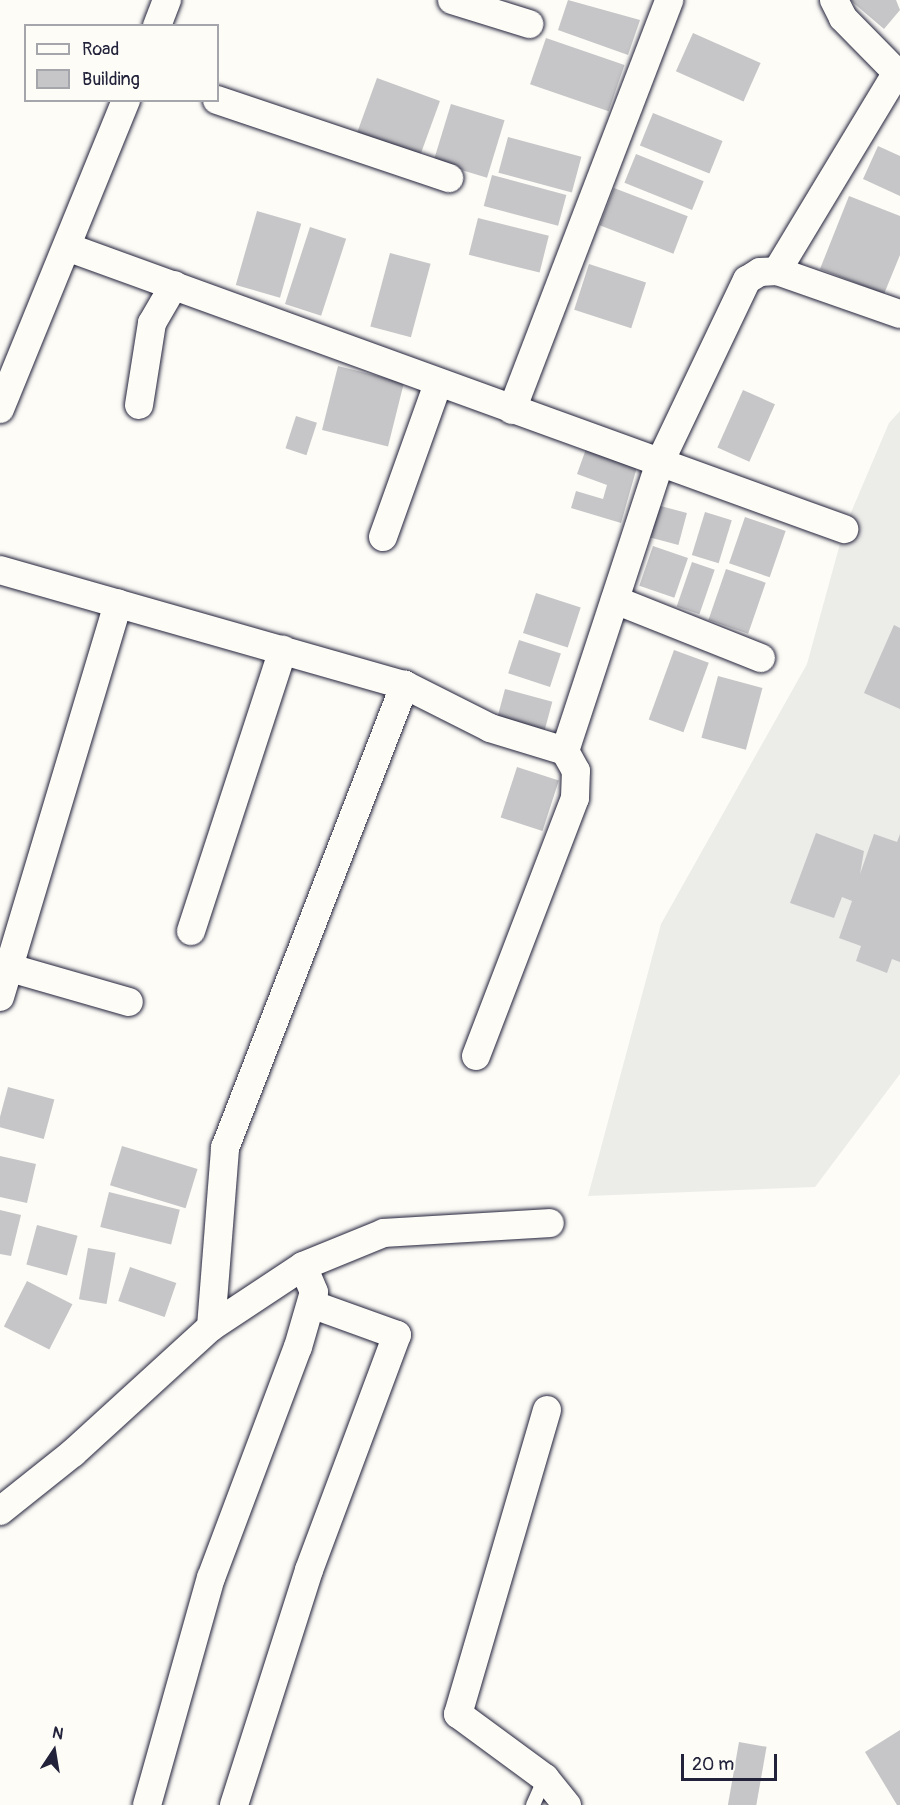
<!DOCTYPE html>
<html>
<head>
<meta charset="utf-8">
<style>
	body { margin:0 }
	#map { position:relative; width:900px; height:1805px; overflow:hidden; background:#fdfcf7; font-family:Pangolin,sans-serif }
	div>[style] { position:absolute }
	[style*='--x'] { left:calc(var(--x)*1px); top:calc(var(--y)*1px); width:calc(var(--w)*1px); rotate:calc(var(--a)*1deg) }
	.built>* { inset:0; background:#ecece9 }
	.building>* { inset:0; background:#c6c6c8; transform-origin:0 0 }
	.roads { filter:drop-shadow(0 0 2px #22223b) drop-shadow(0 0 2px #22223b) }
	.lane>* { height:14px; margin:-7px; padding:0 7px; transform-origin:7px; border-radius:7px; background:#fdfcf7 }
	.street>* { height:28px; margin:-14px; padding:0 14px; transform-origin:14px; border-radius:14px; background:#fdfcf7 }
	span { translate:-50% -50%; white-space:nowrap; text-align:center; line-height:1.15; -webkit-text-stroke:6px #fdfcf7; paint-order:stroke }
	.legend { position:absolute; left:24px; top:24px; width:195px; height:78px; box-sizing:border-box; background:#fdfcf7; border:2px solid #a5a5ac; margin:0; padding:8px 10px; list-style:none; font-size:18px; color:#22223b }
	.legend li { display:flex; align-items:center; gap:12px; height:30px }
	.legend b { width:30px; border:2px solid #a5a5ac }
	.north { position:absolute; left:24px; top:1721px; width:60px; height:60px; -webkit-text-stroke:4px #fdfcf7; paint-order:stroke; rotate:12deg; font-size:16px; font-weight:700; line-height:24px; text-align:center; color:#22223b }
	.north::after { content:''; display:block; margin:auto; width:21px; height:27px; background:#22223b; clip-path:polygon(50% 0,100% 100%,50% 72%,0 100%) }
	.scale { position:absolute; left:681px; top:1754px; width:96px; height:27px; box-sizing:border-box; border:3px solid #22223b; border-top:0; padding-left:8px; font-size:18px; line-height:21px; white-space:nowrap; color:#22223b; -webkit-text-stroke:4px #fdfcf7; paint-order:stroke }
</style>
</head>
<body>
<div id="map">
	<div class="built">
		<i style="clip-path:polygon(900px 411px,900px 1074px,815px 1187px,588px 1196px,661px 924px,807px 664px,844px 529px,889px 423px)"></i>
	</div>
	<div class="building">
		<i style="clip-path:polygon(568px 0,640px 20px,628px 55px,558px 30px)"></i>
		<i style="clip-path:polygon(850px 0,896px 0,900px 10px,884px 29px)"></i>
		<i style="left:693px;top:33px;width:74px;height:42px;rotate:24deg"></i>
		<i style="left:546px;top:38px;width:83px;height:49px;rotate:19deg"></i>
		<i style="left:377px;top:78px;width:67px;height:66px;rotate:20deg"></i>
		<i style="left:451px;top:104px;width:56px;height:60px;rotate:17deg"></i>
		<i style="left:653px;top:113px;width:75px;height:35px;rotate:22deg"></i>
		<i style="left:508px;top:137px;width:76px;height:37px;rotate:15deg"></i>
		<i style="clip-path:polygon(878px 146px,900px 156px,900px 196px,863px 179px)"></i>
		<i style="left:636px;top:154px;width:73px;height:31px;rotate:22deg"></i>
		<i style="left:492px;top:175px;width:77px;height:32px;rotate:15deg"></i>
		<i style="left:614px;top:188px;width:79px;height:40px;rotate:21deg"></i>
		<i style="clip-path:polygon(849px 196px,900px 216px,900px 255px,884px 294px,820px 269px)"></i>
		<i style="left:257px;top:211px;width:46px;height:77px;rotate:16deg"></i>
		<i style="left:478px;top:218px;width:73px;height:38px;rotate:14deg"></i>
		<i style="left:310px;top:227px;width:38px;height:81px;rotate:18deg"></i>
		<i style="left:390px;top:253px;width:42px;height:76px;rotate:15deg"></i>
		<i style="left:589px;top:264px;width:60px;height:48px;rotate:18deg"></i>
		<i style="left:338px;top:366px;width:68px;height:66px;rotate:14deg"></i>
		<i style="left:743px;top:390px;width:35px;height:63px;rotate:24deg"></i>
		<i style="left:296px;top:416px;width:22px;height:34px;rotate:18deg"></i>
		<i style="clip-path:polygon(586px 449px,637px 467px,621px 523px,571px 508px,576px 491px,603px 499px,607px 485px,577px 474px)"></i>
		<i style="left:657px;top:505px;width:31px;height:33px;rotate:15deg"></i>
		<i style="left:705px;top:512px;width:28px;height:45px;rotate:17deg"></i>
		<i style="left:745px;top:517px;width:43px;height:49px;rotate:19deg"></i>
		<i style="left:653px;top:546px;width:37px;height:42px;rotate:19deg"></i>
		<i style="left:692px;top:562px;width:24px;height:47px;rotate:19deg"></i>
		<i style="left:726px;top:569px;width:42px;height:54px;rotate:19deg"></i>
		<i style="left:536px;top:593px;width:47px;height:42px;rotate:18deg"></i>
		<i style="clip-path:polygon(894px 625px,900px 628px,900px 709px,864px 693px)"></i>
		<i style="left:519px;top:640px;width:44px;height:35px;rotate:18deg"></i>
		<i style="left:674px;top:650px;width:37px;height:74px;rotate:20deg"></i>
		<i style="left:718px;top:676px;width:46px;height:64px;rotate:15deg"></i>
		<i style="left:505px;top:689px;width:49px;height:32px;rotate:15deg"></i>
		<i style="left:517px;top:767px;width:44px;height:53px;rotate:18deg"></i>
		<i style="clip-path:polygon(816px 833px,864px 851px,860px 874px,874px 834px,897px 842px,900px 834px,900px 962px,892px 959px,887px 973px,856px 961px,861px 946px,839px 938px,852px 901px,842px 897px,834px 918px,790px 903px)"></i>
		<i style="left:8px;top:1087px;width:48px;height:41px;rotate:15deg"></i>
		<i style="left:122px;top:1146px;width:79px;height:41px;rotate:17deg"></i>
		<i style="clip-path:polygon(0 1156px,36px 1164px,27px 1203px,0 1197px)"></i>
		<i style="left:109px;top:1192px;width:73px;height:36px;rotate:14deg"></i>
		<i style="clip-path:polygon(0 1210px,21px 1215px,11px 1256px,0 1254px)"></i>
		<i style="left:37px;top:1225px;width:42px;height:41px;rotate:15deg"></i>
		<i style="left:88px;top:1248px;width:28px;height:52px;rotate:10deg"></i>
		<i style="left:130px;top:1267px;width:49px;height:36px;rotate:19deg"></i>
		<i style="left:27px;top:1281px;width:51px;height:51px;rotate:27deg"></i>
		<i style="clip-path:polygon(900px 1730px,900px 1805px,897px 1805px,865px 1752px)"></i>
		<i style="left:739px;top:1742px;width:28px;height:64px;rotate:10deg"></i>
	</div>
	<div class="roads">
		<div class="lane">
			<i style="--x:533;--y:1805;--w:30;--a:-66"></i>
		</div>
		<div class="street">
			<i style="--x:452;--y:0;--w:81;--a:17.3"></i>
			<i style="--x:834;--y:0;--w:20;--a:63"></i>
			<i style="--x:843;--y:18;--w:81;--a:45.5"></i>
			<i style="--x:157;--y:26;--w:28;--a:-69"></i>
			<i style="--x:217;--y:100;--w:245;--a:18.6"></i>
			<i style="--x:67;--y:247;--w:827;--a:19.95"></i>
			<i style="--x:777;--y:271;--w:232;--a:-58.9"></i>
			<i style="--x:139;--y:405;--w:83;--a:-81"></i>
			<i style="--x:152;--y:323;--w:44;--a:-59.9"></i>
			<i style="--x:0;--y:409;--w:334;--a:-67.8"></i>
			<i style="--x:512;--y:410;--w:439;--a:-69"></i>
			<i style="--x:383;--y:537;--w:164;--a:-70.3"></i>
			<i style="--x:0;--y:570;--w:421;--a:15.9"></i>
			<i style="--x:405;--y:685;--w:95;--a:26.8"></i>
			<i style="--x:490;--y:728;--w:78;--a:17"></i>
			<i style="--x:565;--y:751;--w:304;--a:-71.8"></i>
			<i style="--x:660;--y:462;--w:202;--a:-64.5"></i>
			<i style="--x:747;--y:280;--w:15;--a:-32"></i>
			<i style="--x:760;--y:272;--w:17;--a:-3"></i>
			<i style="--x:777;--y:271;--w:130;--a:19.3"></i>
			<i style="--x:615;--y:600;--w:157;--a:21.7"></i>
			<i style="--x:191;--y:931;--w:296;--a:-71.9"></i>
			<i style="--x:0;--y:965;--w:134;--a:16"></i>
			<i style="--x:0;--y:997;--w:411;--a:-73.3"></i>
			<i style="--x:476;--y:1056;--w:276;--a:-69"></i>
			<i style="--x:575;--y:798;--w:27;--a:-88"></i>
			<i style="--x:576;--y:771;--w:23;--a:-119"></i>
			<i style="--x:211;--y:1327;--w:110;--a:-33.5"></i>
			<i style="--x:303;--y:1266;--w:87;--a:-22.2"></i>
			<i style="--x:384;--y:1233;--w:166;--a:-3.4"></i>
			<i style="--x:547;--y:1410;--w:317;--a:106.3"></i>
			<i style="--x:458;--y:1714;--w:108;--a:36.3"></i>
			<i style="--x:545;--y:1778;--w:35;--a:51"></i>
			<i style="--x:0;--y:1511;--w:93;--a:-38.5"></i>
			<i style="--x:73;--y:1453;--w:187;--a:-42.4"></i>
			<i style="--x:211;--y:1327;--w:180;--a:-85.5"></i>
			<i style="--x:225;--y:1148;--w:497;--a:-68.8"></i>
			<i style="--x:147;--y:1805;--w:236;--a:-74.3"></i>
			<i style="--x:211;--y:1578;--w:247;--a:-69.4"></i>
			<i style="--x:298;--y:1347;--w:57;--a:-73.8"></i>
			<i style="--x:314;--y:1292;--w:28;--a:-113"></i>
			<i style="--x:234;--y:1805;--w:247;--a:-72.3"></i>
			<i style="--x:309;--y:1570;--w:251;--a:-69.5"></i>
			<i style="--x:397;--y:1335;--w:91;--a:-160.2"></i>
		</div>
	</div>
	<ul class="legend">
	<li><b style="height:8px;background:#fdfcf7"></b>Road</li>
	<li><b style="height:16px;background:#c6c6c8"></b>Building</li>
	</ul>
	<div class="north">N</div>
	<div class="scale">20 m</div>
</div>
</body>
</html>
